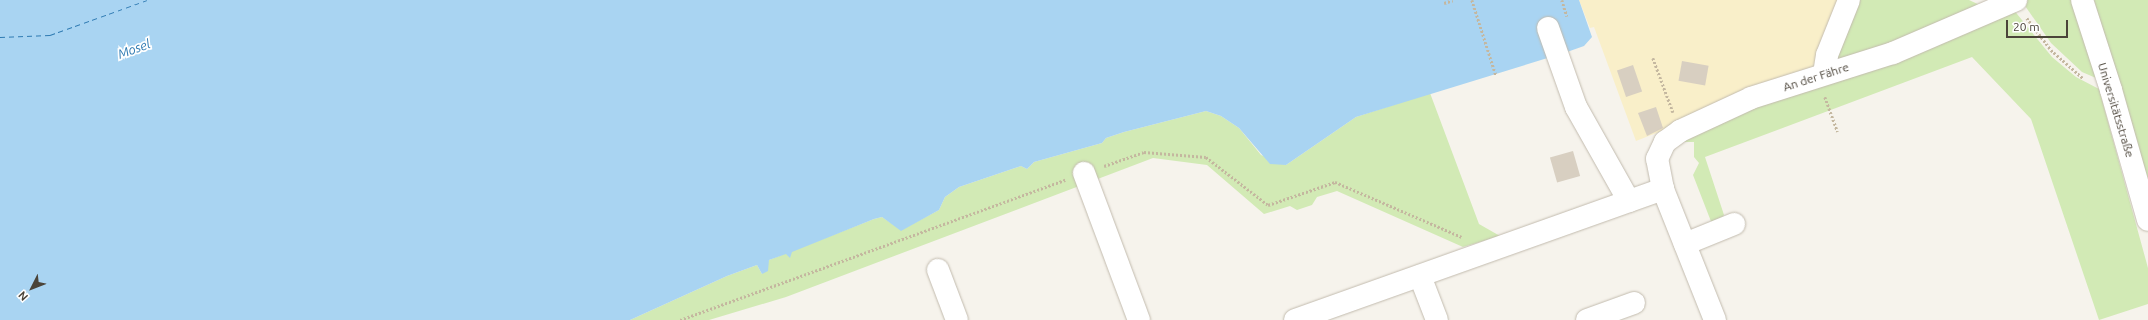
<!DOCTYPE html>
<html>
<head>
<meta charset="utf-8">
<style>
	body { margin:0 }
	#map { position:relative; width:2148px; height:320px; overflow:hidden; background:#f6f3ec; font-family:Ubuntu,sans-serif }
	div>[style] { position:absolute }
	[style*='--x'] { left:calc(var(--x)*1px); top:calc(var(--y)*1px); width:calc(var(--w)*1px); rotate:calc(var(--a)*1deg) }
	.green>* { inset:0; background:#d2eab5 }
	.sand>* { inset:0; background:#f9efc9 }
	.water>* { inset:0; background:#a9d4f2 }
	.ferry>* { height:1px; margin-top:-0.5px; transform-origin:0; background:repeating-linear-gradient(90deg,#2e7ab2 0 5px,transparent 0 9px) }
	.building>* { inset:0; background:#d8cfc1; transform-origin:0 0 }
	.path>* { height:2.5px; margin-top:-1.25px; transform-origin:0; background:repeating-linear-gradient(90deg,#c4b79f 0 2px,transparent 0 4px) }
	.roads { filter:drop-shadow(0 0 1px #c2bbae) drop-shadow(0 0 1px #c2bbae) }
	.minor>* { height:22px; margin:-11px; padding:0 11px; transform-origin:11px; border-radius:11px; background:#fff }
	span { translate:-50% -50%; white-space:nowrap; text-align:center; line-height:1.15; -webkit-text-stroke:3.5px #fff; paint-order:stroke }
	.street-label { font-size:12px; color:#4b4439 }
	.water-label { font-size:13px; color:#2e7ab2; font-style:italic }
	.north { position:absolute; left:12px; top:268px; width:40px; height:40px; -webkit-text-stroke:3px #fff; paint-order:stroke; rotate:228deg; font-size:11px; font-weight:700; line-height:16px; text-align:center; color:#4b4439 }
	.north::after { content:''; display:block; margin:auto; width:14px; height:18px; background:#4b4439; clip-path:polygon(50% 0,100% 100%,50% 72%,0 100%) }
	.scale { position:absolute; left:2006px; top:20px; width:62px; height:18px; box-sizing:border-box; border:2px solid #4b4439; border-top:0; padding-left:5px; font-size:12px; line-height:14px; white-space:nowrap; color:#4b4439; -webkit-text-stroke:3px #fff; paint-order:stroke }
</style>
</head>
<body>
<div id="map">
	<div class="green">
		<i style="clip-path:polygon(1855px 0,1969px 0,1984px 7px,1836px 65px,1834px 50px)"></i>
		<i style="clip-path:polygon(2026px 0,2072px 0,2096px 78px,2082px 72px,2051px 43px,2023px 3px)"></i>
		<i style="clip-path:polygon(2094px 0,2148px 0,2148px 186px)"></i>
		<i style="clip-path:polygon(2013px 9px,2052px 57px,2076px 77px,2099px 89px,2148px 268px,2148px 304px,2099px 320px,2031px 119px,1972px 57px,1705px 157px,1724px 215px,1718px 223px,1712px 224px,1693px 175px,1699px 163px,1694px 157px,1694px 142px,1684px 142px,1693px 134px,1751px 105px)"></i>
		<i style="clip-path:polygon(1430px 93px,1479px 224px,1500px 236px,1463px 247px,1337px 191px,1317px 197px,1312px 205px,1297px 210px,1290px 206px,1264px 214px,1207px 165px,1153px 158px,786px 297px,709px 320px,630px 320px,727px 276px,757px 265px,762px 274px,769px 260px,874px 219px,882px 217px,901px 230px,939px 210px,945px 197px,959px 187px,1021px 166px,1027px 169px,1034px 162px,1102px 143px,1106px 138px,1124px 132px,1206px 111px,1221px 116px,1239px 128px,1261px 155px,1286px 165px,1356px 117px)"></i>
	</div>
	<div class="sand">
		<i style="clip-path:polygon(1579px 0,1843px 0,1821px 68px,1636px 141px,1594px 27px,1590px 28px)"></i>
	</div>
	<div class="water">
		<i style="clip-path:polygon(0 0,1579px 0,1592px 37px,1584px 46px,1567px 52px,1356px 117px,1286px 165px,1270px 164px,1239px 128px,1221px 116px,1206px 111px,1124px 132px,1106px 138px,1102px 143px,1034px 162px,1027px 169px,1021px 166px,959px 187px,945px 197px,939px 210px,901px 231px,882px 217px,874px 219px,792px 252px,790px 258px,786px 254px,769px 260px,768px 271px,762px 274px,757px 265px,727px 276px,630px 320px,0 320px)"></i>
	</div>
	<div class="ferry">
		<i style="--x:0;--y:37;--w:50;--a:-2.3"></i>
		<i style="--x:50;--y:35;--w:103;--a:-19.8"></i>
	</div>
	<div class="building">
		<i style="left:1682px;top:61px;width:27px;height:20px;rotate:10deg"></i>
		<i style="left:1633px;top:65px;width:28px;height:17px;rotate:71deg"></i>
		<i style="clip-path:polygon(1656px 107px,1663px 128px,1647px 136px,1638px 113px)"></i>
		<i style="left:1573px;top:151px;width:26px;height:24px;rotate:74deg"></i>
	</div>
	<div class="path">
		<i style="--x:1472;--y:0;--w:79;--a:72.3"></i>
		<i style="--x:1562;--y:0;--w:17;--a:73"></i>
		<i style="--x:1444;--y:3;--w:9;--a:-18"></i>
		<i style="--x:2027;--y:18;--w:40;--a:53"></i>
		<i style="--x:2051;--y:50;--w:43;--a:41.2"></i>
		<i style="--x:1653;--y:58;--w:58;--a:69.7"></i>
		<i style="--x:1825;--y:97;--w:37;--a:70"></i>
		<i style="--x:1104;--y:166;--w:42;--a:-19.3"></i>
		<i style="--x:1144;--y:152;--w:62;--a:4.6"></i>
		<i style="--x:1206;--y:157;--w:78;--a:37.7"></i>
		<i style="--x:1268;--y:205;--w:71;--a:-18.9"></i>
		<i style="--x:1335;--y:182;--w:138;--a:23.4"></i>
		<i style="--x:680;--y:320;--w:410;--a:-20"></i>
	</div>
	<div class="roads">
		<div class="minor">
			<i style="--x:2082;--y:0;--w:95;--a:72.1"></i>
			<i style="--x:2111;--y:90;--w:135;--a:74.1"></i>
			<i style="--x:1548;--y:28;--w:84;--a:70.5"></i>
			<i style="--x:1576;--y:107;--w:108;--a:60.6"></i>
			<i style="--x:1824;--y:74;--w:19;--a:-81"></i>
			<i style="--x:1827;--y:55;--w:59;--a:-68.2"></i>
			<i style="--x:1084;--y:173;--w:157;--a:69.5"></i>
			<i style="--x:1685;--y:244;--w:53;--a:-22.2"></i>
			<i style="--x:938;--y:270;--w:53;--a:69.2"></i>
			<i style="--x:1420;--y:276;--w:47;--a:68.9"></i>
			<i style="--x:1295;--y:320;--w:391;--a:-19.6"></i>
			<i style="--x:1587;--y:320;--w:50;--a:-19.9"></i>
			<i style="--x:1715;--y:320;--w:141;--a:-111.7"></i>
			<i style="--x:1663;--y:189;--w:31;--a:-101"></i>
			<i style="--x:1657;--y:159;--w:19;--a:-65"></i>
			<i style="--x:1665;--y:142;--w:19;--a:-36"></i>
			<i style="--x:1680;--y:131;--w:78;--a:-24.9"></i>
			<i style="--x:1751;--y:98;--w:149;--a:-17.6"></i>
			<i style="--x:1893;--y:53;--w:134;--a:-23.3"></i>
		</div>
	</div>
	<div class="street-label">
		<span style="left:1816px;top:77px;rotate:-18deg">An der Fähre</span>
		<span style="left:2116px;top:110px;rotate:73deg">Universitätsstraße</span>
	</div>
	<div class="water-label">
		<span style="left:134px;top:49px;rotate:-20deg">Mosel</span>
	</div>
	<div class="north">N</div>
	<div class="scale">20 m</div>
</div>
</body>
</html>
